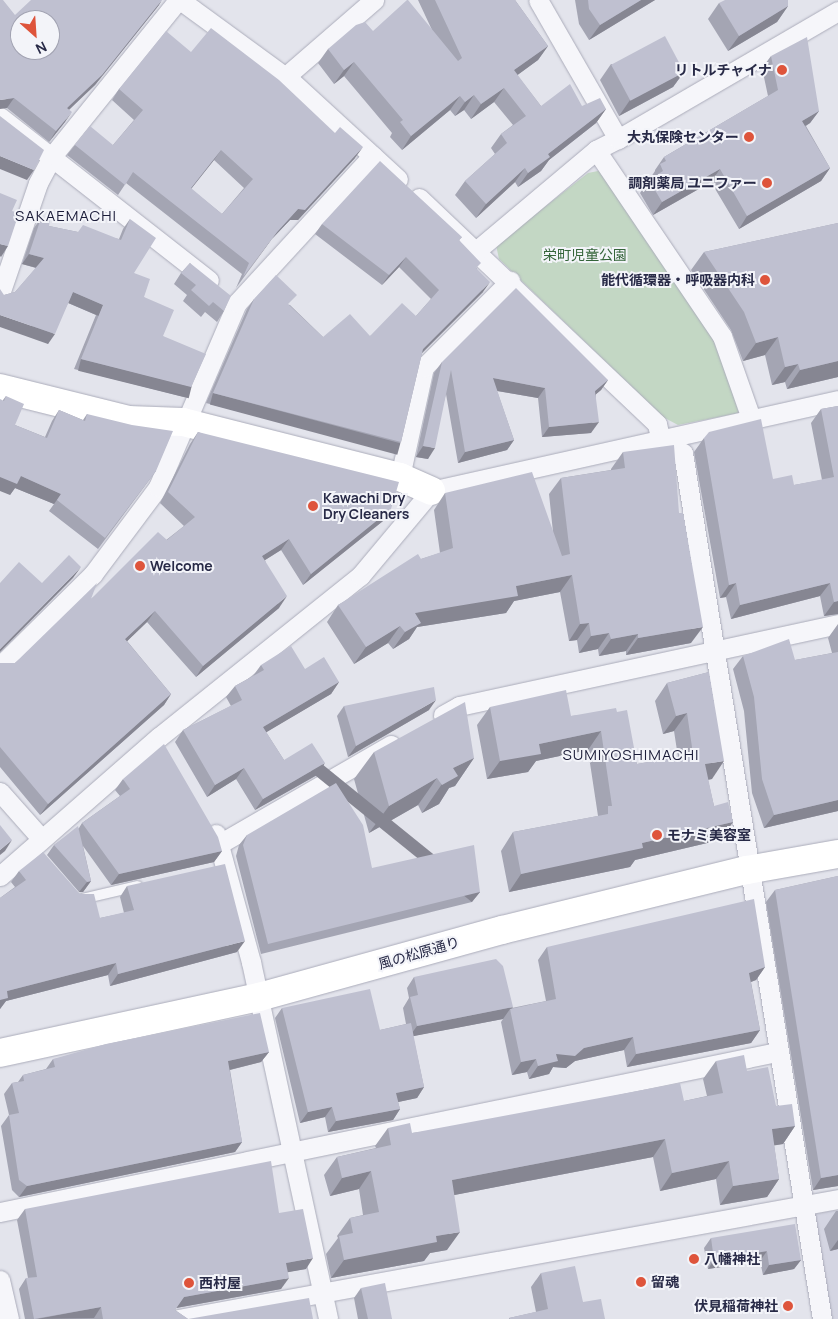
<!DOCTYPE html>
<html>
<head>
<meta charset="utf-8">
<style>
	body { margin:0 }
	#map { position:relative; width:838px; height:1319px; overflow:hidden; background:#e3e4ec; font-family:Manrope,"Noto Sans JP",sans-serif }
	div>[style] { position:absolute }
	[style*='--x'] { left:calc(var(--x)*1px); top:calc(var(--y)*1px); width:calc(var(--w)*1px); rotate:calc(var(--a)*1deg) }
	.built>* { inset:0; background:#d4d5e2 }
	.green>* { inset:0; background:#c3d7c4 }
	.roads { filter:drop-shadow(0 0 1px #abacba) drop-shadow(0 0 1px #abacba) }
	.lane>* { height:10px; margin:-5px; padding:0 5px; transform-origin:5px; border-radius:5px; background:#f6f6fa }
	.street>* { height:19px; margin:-9.5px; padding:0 9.5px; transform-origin:9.5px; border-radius:9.5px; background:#f6f6fa }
	.secondary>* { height:28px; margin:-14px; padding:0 14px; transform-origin:14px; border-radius:14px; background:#fff }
	.wall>* { inset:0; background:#a4a5b3 }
	.shaded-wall>* { inset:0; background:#868692; transform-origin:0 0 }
	.building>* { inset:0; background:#bfc0d0; transform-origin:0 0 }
	.dots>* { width:14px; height:14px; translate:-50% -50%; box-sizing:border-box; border:2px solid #f3f4f9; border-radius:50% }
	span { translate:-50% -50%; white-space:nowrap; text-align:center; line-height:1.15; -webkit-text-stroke:4px #f3f4f9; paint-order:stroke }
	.poi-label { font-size:14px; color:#282a47; font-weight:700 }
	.right { translate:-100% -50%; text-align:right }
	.left { translate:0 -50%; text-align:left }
	.park-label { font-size:14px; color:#346439 }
	.street-label { font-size:14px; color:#282a47 }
	.neighbourhood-label { font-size:15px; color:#1a1b38; letter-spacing:1px }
	.north { position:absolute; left:10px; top:10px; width:50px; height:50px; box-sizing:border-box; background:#f3f4f9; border:1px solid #a2a3b2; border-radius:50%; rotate:154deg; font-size:14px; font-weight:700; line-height:20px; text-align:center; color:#282a47 }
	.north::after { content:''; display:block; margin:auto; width:18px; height:22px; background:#de543b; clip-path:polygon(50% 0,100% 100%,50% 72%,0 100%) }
</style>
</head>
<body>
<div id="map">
	<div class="built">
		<i style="clip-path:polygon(838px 1210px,838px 1319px,831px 1319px,813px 1214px)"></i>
	</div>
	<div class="green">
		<i style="clip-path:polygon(603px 170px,716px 338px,739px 413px,678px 425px,663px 417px,499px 259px,496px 245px,588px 173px)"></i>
	</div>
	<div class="roads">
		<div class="lane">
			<i style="--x:82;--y:899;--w:57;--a:-13.1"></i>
		</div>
		<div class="street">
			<i style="--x:180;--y:0;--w:137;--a:36.1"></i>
			<i style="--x:291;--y:81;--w:145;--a:42.5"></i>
			<i style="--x:285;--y:77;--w:118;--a:-40.9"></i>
			<i style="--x:0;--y:117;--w:265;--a:38"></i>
			<i style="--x:618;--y:139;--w:255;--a:-30.2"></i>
			<i style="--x:596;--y:150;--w:225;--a:55.9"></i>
			<i style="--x:722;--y:336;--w:90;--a:70.6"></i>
			<i style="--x:419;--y:198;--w:328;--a:43.5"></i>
			<i style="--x:657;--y:424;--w:17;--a:77"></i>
			<i style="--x:661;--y:441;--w:25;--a:29"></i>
			<i style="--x:683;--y:453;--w:877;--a:80.88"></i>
			<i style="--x:477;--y:250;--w:155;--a:-40"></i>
			<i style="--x:596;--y:150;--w:25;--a:-27"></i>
			<i style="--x:618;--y:139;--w:160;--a:-119.9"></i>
			<i style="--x:0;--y:294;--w:117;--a:-71.1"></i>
			<i style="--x:38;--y:183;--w:32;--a:-62"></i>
			<i style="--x:53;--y:155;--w:199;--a:-51.1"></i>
			<i style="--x:400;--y:477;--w:113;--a:-77.7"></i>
			<i style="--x:424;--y:367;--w:122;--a:-45"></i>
			<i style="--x:0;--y:666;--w:131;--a:-44.7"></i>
			<i style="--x:93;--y:574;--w:109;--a:-53.2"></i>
			<i style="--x:158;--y:487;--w:200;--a:-66.8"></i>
			<i style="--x:237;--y:303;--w:200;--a:-47.4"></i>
			<i style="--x:443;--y:715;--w:18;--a:-29"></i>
			<i style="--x:459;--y:706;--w:388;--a:-12.2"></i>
			<i style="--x:0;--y:792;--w:60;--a:48.4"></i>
			<i style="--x:216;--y:834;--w:133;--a:74.7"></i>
			<i style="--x:251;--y:962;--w:365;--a:77.8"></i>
			<i style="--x:221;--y:843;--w:196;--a:-30"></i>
			<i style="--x:0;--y:876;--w:211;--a:-41.2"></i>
			<i style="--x:159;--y:737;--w:258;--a:-38.7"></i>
			<i style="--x:360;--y:576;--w:111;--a:-50.1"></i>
			<i style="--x:431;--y:491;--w:417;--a:-12.6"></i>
			<i style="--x:0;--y:1212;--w:793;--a:-11.64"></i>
			<i style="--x:0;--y:1280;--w:40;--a:77"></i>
			<i style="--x:178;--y:1319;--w:671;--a:-10.3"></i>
		</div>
		<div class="secondary">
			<i style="--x:0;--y:388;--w:132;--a:14"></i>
			<i style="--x:128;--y:420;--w:55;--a:2.1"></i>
			<i style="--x:183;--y:422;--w:224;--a:14.2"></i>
			<i style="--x:400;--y:477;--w:34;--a:24"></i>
			<i style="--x:0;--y:1053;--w:265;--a:-12.2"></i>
			<i style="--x:259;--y:997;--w:252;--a:-15.4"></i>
			<i style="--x:502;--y:930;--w:252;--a:-13.8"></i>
			<i style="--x:747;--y:870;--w:92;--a:-10"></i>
		</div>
	</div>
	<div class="wall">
		<i style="clip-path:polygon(418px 0,515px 0,548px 46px,538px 60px,517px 75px,541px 106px,582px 106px,606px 109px,596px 123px,549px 160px,541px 171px,518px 187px,515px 182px,476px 218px,455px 195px,465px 181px,495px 154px,491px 148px,501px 134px,513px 125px,494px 102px,471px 119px,464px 110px,455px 116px,450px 110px,402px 150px,390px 137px,392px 133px,344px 76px,334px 84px,318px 63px,328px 49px,373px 31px,432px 30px)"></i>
		<i style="clip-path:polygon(575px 0,655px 0,589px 40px,579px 24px)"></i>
		<i style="clip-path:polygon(719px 3px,788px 6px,777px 22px,728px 51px,708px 19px)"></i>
		<i style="clip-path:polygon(159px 5px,95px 85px,69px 110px,65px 122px,49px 142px,7px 108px,15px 15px)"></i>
		<i style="clip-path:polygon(evenodd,191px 52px,355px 158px,298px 220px,290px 220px,269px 242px,236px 288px,242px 274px,126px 183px,118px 195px,67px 155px,75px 145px,113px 145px,134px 120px,112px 100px,119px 89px,191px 52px,214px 160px,244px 188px,222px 214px,191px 189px,214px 160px)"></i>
		<i style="clip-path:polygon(771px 56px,819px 111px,810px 123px,806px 126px,830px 168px,821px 181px,739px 229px,711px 182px,653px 215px,640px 193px,649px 180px,652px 179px,651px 177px,655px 171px,655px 170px,664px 157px,768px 96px,762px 68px)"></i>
		<i style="clip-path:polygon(611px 64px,684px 72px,673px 87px,619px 116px,600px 80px)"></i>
		<i style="clip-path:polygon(41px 218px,49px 226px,78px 232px,119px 239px,123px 229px,130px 219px,134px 273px,144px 297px,163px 336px,184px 397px,74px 369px,96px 315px,68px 303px,48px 344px,4px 295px,15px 292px,36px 268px,22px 264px,34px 228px)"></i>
		<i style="clip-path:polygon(838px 223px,838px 377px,787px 389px,785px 382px,772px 385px,765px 355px,743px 361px,731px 330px,691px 270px,704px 252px)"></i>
		<i style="clip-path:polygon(322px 224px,462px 237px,459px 240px,477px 269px,483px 292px,422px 353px,401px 442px,394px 452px,206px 403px,247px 309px,254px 299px,290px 305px,323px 337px,370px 336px,416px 316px,431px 299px,399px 267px,382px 285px,315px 234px)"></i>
		<i style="clip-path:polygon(190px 263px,224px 311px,217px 322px,205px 312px,201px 317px,183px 301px,187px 295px,174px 284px,181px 273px)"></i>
		<i style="clip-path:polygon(442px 362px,608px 380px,601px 390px,596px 394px,591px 433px,542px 437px,538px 398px,497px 391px,514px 440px,507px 450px,458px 463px,446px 394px,428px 459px,416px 457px,434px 373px)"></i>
		<i style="clip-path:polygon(6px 396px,15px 425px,45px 437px,52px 421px,59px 410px,83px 420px,87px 414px,156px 471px,98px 549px,49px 511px,54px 504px,15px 488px,10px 495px,3px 400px)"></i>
		<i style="clip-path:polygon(838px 406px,838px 614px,824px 616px,820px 596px,731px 619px,726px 597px,720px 598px,694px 452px,704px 438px,773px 479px,794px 485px,822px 480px,811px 423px,821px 409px)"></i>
		<i style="clip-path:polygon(198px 432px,391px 509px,383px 521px,303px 585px,281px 550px,265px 560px,279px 608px,196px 677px,147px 622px,127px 641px,171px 694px,164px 705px,40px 815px,0 767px,0 662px,0 663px,15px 663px,91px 599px,184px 526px,160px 503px,190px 444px)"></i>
		<i style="clip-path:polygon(623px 452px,679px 513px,691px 643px,626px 655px,626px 651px,599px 656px,598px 649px,579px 653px,577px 640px,569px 641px,560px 592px,514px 601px,506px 613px,417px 627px,409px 639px,393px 649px,388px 643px,354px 664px,327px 622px,338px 605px,421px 559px,440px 553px,434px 510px,445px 493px,553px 532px,549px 494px,561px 478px,611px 470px,611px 469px)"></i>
		<i style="clip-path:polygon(838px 624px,838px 811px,764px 828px,752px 793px,744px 711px,733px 669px,743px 656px,795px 660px,832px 653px,828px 638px)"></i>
		<i style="clip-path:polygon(261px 665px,305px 669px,339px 682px,331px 694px,266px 732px,284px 760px,317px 775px,255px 810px,236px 779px,207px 797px,175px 742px,183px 730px,231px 706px,226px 697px,235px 686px,253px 676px)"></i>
		<i style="clip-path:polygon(709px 672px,712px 779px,708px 780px,714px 806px,733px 822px,720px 840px,635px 860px,630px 867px,509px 892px,501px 851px,513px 832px,598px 816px,588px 750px,536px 761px,528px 772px,487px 779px,477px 725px,490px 707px,571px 716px,617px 712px,637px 764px,678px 757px,674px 731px,663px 734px,655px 701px,667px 683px)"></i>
		<i style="clip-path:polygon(344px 706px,429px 710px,348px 757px,337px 716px)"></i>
		<i style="clip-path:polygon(374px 752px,474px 758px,455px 786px,449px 788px,439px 804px,422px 813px,418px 805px,369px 833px,354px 779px)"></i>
		<i style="clip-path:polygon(123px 779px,222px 851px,214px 862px,111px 885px,83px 846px,91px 881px,83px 892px,79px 892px,47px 855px,54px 845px,79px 828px,82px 823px,120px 796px,115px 790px)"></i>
		<i style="clip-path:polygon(247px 835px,372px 868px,480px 892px,472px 902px,261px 954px,236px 856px,239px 845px)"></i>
		<i style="clip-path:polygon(19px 871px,100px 918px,124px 913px,120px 897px,127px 886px,237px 952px,110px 986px,108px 975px,6px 1001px,0 1009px,0 898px,15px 887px,11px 882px)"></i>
		<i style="clip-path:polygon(838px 876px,838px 1186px,813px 1190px,766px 902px,775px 890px)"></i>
		<i style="clip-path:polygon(547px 947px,765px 967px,756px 980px,751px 982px,760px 1030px,751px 1043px,627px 1067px,624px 1050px,575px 1061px,566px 1068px,553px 1067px,549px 1074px,529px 1079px,527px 1072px,512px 1075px,501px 1022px,503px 1019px,413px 1036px,424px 1087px,417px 1098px,398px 1102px,400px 1109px,393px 1120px,328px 1132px,325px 1117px,300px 1123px,275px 1018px,282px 1008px,380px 1030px,406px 1024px,403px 1008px,409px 998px,407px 988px,414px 977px,512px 1008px,546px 1001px,538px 960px)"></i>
		<i style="clip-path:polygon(269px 1052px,261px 1062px,230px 1070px,242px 1142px,235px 1152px,19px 1197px,12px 1190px,1px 1126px,9px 1115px,4px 1094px,12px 1083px,18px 1082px,23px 1075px,46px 1069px,53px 1059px)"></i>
		<i style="clip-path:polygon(716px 1061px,747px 1071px,776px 1106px,795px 1126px,783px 1144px,774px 1145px,779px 1179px,767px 1197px,720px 1205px,716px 1179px,660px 1191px,653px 1157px,454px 1195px,447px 1250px,430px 1253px,424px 1261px,331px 1278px,326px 1254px,338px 1238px,337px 1236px,350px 1218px,363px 1215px,359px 1189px,330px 1196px,324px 1175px,337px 1157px,376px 1148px,375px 1146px,388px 1128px,412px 1133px,684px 1101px,707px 1096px,703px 1079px)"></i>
		<i style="clip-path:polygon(25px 1209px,279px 1213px,306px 1269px,287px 1272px,281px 1289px,176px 1308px,175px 1310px,188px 1319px,25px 1319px,19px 1289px,26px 1278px,28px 1278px,17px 1220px)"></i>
		<i style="clip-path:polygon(836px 1211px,838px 1211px,838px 1252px,838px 1249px,830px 1251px,824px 1229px)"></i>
		<i style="clip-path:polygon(711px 1238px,801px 1260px,794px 1269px,763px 1275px,760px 1261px,708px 1269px,704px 1248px)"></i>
		<i style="clip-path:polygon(541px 1273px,583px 1302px,605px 1319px,509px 1319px,509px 1318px,536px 1312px,531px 1287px)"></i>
		<i style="clip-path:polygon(361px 1288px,392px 1319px,358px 1319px,354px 1298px)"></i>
	</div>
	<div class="shaded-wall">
		<i style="clip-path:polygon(162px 0,159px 5px,95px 85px,60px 118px,67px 108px)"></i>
		<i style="clip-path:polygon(641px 0,655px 0,589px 40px,600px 25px)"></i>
		<i style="clip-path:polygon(788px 6px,777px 22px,728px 51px,739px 36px)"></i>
		<i style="clip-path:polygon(548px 46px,538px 60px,504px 85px,514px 70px)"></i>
		<i style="clip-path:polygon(354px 62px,344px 76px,334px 84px,344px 70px)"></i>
		<i style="clip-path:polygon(684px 72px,673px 87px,619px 116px,630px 100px)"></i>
		<i style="clip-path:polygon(504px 88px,494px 102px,471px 119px,481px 104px)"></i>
		<i style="clip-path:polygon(474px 95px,464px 110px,455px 116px,465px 102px)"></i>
		<i style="clip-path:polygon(460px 96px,450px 110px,402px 150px,411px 136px)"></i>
		<i style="clip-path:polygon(14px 98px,7px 108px,0 109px,0 100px)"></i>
		<i style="clip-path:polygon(606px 109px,596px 123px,549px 160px,541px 171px,518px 187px,528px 173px,548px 154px)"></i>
		<i style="clip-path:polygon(819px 111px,810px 123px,793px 133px,802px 121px)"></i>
		<i style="clip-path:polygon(72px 112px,65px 122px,49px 142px,56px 131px)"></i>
		<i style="clip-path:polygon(363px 147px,355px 158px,298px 220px,290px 220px,269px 242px,236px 288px,277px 232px,298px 209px)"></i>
		<i style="clip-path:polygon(221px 150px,214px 160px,183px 199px,191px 188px)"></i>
		<i style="clip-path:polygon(0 156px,34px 170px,27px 180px,0 169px)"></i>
		<i style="clip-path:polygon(525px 168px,515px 182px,476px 218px,486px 204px)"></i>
		<i style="clip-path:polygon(830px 168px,821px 181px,739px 229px,747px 216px)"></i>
		<i style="clip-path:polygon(720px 169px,711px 182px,653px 215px,662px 202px)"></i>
		<i style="clip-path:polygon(0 244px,8px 246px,1px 257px,0 256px)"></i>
		<i style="clip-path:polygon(29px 254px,44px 258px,37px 268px,22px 264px)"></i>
		<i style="clip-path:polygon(406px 257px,399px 267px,382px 285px,389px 275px)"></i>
		<i style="clip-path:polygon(490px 282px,483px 292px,416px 359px,423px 349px)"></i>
		<i style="left:73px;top:292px;width:33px;height:12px;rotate:23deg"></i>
		<i style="clip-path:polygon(0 315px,55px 334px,48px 344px,0 327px)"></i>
		<i style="clip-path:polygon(778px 337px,765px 355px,743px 361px,756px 343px)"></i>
		<i style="left:81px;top:359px;width:114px;height:12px;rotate:14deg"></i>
		<i style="clip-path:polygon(838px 361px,838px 377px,787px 389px,800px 370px)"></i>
		<i style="clip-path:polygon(798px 364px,785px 382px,772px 385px,785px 367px)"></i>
		<i style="clip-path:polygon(493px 378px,545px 388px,538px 398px,486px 389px)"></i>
		<i style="clip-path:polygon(608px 380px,601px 390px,588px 401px,595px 391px)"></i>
		<i style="left:213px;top:393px;width:194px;height:12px;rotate:15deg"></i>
		<i style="clip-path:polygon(599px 422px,591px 433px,542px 437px,549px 427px)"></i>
		<i style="clip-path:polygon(514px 440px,507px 450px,458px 463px,465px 452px)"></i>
		<i style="clip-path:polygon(423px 446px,435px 448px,428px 459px,416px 457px)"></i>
		<i style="clip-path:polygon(21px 476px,61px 494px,54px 504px,15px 488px,10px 495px,0 491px,0 477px)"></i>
		<i style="clip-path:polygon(391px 509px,383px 521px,303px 585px,311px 574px)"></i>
		<i style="clip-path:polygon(289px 539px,281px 550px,254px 567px,262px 556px)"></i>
		<i style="clip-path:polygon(81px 567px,73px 578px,0 652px,0 649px)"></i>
		<i style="clip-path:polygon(572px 575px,560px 592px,514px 601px,506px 613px,417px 627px,409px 639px,393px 649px,405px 632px,415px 613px,516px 586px)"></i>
		<i style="clip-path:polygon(736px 583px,726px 597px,720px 598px,729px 585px)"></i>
		<i style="clip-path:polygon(830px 583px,820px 596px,731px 619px,740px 605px)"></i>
		<i style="clip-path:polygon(287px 596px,279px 608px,196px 677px,203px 666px)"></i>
		<i style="clip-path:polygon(838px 601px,838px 614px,824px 616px,834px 602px)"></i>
		<i style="clip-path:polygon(155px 611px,147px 622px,118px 650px,125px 639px)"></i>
		<i style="clip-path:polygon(589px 623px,577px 640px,569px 641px,580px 624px)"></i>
		<i style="clip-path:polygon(400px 626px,388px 643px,354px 664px,366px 647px)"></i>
		<i style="clip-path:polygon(703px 627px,691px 643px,626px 655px,638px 638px)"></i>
		<i style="clip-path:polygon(609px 633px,598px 649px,579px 653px,591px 636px)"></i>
		<i style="clip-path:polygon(638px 634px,626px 651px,599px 656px,611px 639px)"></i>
		<i style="clip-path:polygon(339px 682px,331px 694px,255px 739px,263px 727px)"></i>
		<i style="clip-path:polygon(171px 694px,164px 705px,40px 815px,48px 804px)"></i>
		<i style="clip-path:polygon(436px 700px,429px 710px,348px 757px,356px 746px)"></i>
		<i style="clip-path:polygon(687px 713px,674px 731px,663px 734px,676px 716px)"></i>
		<i style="clip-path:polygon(601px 731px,588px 750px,536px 761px,528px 772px,487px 779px,500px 761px,539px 744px)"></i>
		<i style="clip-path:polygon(474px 758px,455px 786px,449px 788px,439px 804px,422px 813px,453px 768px)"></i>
		<i style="clip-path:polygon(724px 761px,712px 779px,692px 782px,705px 764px)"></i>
		<i style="clip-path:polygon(325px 763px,317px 775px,255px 810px,263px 799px)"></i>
		<i style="clip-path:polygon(244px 768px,236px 779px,207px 797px,215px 785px)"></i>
		<i style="clip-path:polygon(437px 778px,418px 805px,369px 833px,389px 806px)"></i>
		<i style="clip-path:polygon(838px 800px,838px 811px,764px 828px,774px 815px)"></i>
		<i style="clip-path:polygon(733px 822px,720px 840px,635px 860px,630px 867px,509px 892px,521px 874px,642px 843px)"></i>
		<i style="clip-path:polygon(12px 840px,5px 851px,0 855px,0 850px)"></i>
		<i style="clip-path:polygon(222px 851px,214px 862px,111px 885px,119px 874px)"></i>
		<i style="clip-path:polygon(91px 881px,83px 892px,79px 892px,87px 882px)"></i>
		<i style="left:480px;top:892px;width:13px;height:218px;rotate:129deg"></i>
		<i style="clip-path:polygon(245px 941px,237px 952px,110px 986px,118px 974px)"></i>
		<i style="clip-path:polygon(116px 963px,108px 975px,6px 1001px,0 1009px,0 1000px,7px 991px)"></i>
		<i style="clip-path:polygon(765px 967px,756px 980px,740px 986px,749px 973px)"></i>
		<i style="clip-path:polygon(513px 1007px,510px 1011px,510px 1009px,503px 1019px,409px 1037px,417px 1026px)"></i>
		<i style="clip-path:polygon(760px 1030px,751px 1043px,627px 1067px,636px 1054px)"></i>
		<i style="clip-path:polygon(633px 1037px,624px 1050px,575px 1061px,566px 1068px,553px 1067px,549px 1074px,529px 1079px,538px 1066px,556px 1054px)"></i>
		<i style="clip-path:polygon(269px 1052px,261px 1062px,221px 1072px,228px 1061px)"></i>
		<i style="clip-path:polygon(536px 1059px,527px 1072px,512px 1075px,521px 1062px)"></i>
		<i style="clip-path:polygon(424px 1087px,417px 1098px,389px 1104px,396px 1093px)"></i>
		<i style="clip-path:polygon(332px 1107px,325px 1117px,300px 1123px,308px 1112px)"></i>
		<i style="clip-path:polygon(400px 1109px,393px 1120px,328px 1132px,336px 1121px)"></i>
		<i style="clip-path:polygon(795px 1126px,783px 1144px,759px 1148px,772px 1129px)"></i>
		<i style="clip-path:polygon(665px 1139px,653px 1157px,439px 1198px,452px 1180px)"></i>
		<i style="clip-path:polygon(242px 1142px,235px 1152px,19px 1197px,27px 1186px)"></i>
		<i style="clip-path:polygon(729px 1161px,716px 1179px,660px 1191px,672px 1173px)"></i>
		<i style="clip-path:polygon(371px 1171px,359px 1189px,330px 1196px,342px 1178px)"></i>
		<i style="clip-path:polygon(838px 1175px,838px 1186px,813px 1190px,821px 1178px)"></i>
		<i style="clip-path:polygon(779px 1179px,767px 1197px,720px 1205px,733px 1186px)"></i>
		<i style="clip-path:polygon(460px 1232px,447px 1250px,430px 1253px,424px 1261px,331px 1278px,344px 1260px,436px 1236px)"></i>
		<i style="clip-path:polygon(838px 1240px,838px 1249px,830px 1251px)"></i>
		<i style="clip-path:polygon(767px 1251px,760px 1261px,708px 1269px,714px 1260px)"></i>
		<i style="clip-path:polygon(313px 1258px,306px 1269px,278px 1274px,286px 1263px)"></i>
		<i style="clip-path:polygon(801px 1260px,794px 1269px,763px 1275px,769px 1265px)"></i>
		<i style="clip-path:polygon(289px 1278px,281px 1289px,176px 1308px,184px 1297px)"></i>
		<i style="clip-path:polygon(101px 1307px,94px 1318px,37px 1319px)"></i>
	</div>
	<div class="building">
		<i style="clip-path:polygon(evenodd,0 0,3px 0,15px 15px,31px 0,162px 0,102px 75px,67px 108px,72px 112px,56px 131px,14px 98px,0 100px,0 0,20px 20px,50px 20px,50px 50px,20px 50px,20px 20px)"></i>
		<i style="clip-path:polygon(407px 0,408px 0,458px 61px,462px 58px,435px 0,515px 0,548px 46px,514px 70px,541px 106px,570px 84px,582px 106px,600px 98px,606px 109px,548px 154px,550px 157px,528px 173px,525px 168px,486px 204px,465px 181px,507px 143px,501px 134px,526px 116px,504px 88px,481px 104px,474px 95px,465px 102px,460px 96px,411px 136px,400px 122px,403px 120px,354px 62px,344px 70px,328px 49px,356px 25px,365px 22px,373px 31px)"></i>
		<i style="clip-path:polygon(588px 0,641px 0,600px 25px,589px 9px)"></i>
		<i style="clip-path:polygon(725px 0,788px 0,788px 6px,739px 36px,719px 3px)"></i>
		<i style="clip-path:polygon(evenodd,211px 28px,279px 80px,335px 133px,340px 127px,363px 147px,305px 210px,298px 209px,277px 232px,243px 277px,249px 263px,138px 176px,133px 172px,125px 185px,75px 145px,90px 126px,113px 145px,143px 110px,119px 89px,166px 31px,191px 52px,211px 28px,221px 150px,253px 179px,222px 214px,191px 188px,221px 150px)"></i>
		<i style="left:665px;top:36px;width:41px;height:61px;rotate:62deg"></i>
		<i style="clip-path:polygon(807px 37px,819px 111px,802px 121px,830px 168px,747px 216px,720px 169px,662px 202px,649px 180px,663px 171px,660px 164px,666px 161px,664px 157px,778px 90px,771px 56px)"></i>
		<i style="clip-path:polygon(0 116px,44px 150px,34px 170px,0 156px)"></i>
		<i style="clip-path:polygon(380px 161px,462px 237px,459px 240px,481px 263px,476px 268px,490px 282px,423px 349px,401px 442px,213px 393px,254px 299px,276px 275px,297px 295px,288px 304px,323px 337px,350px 314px,370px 336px,402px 303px,416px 316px,439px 290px,406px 257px,389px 275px,322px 224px)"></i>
		<i style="clip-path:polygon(0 193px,17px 200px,12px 211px,19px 213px,8px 246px,0 244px)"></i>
		<i style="clip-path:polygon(41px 218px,50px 220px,49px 226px,78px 232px,83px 225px,121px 240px,130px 219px,156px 238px,134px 273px,150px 279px,144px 297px,174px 310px,163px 336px,206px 354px,191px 387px,81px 359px,103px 305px,73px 292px,55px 334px,0 315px,0 289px,4px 295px,15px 292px,44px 258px,29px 254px)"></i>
		<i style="clip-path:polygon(838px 223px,838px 361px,800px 370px,798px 364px,785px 367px,778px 337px,756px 343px,744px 312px,704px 252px)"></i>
		<i style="clip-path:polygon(190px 263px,231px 296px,224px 311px,213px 302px,209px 306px,191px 290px,196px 285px,181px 273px)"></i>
		<i style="clip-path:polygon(516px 288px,608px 380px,595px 391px,599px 422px,549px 427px,545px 388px,493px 378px,514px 440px,465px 452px,451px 370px,435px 448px,423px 446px,442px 362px)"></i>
		<i style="clip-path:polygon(6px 396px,24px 404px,15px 425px,47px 438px,59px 410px,85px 421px,87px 414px,132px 425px,173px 431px,156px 471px,105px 538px,57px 500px,61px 494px,21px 476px,17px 484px,0 477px,0 399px,4px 401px)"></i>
		<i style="clip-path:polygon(838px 406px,838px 601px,834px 602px,830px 583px,740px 605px,736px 583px,729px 585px,704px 438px,709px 432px,761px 419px,773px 479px,792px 475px,794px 485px,834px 477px,821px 409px)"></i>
		<i style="clip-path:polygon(198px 432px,399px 482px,391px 509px,311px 574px,289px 539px,262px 556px,287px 596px,203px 666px,155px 611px,125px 639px,171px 694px,48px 804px,0 747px,0 662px,0 663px,15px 663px,97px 583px,91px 599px,158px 532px,167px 540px,195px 517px,168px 492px)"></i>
		<i style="clip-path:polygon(674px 445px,679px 513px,683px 513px,703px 627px,638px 638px,638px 634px,611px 639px,609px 633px,591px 636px,589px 623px,580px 624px,572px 575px,516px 586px,518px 596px,415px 613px,421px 623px,405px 632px,400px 626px,366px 647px,338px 605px,418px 554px,421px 559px,453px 548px,445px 493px,532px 472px,562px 556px,570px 554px,561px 478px,625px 468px,623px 452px)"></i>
		<i style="clip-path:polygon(69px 555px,81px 567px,0 649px,0 583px,19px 562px,42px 583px)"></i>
		<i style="clip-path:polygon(789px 639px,795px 660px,838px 652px,838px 800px,774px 815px,762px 779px,754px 697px,743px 656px)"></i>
		<i style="clip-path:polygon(291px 646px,305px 669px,324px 657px,339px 682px,263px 727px,284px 760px,312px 743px,325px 763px,263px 799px,244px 768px,215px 785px,183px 730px,242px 700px,235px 686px,264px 670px,261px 665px)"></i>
		<i style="clip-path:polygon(709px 672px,724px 761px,705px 764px,714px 806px,728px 802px,733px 822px,642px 843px,643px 848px,521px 874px,513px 832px,608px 814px,608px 806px,612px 806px,601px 731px,539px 744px,541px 754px,500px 761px,490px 707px,566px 690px,571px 716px,616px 708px,617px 712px,627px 710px,637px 764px,693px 754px,687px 713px,676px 716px,667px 683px)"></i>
		<i style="clip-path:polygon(434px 687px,436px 700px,356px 746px,344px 706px)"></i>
		<i style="clip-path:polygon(465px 702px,474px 758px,453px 768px,458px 776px,442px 785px,437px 778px,389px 806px,374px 752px)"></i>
		<i style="clip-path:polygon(164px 744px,218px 837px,222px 851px,119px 874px,82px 823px,130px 789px,123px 779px)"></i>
		<i style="clip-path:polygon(336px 783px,363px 825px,372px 868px,474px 845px,480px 892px,268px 944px,243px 845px,247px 835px)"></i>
		<i style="clip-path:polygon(0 825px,12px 840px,0 850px)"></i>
		<i style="clip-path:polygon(78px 826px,91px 881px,87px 882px,54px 845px)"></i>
		<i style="clip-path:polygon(43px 852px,80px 894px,94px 894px,100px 918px,134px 910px,127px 886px,225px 864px,245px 941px,118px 974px,116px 963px,7px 991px,8px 998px,0 1000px,0 898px,26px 880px,19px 871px)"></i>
		<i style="clip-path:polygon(838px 876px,838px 1175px,821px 1178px,775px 890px)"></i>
		<i style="clip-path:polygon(754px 899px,765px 967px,749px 973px,760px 1030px,636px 1054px,633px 1037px,584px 1048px,575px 1056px,556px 1054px,558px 1061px,538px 1066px,536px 1059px,521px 1062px,510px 1009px,556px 999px,547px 947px)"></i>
		<i style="clip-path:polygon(496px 959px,503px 966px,513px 1007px,417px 1026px,410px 997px,418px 995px,414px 977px)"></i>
		<i style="clip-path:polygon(370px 989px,380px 1030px,411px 1023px,424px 1087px,396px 1093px,400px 1109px,336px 1121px,332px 1107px,308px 1112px,282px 1008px)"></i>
		<i style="clip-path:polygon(260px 1013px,269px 1052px,228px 1061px,242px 1142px,27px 1186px,19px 1180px,9px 1115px,19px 1113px,12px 1083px,24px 1081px,23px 1075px,55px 1067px,53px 1059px,106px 1044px)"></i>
		<i style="clip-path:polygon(744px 1055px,747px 1071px,768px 1067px,776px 1106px,792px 1104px,795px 1126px,772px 1129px,779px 1179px,733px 1186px,729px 1161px,672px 1173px,665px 1139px,452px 1180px,460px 1232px,436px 1236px,437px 1242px,344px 1260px,339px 1236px,353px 1233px,350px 1218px,379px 1212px,371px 1171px,342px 1178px,337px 1157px,391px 1145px,388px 1128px,410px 1123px,412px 1133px,680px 1083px,684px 1101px,723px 1093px,716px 1061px)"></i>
		<i style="clip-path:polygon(271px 1161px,279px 1213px,303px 1209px,313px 1258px,286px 1263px,289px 1278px,184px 1297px,175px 1310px,188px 1319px,103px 1319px,101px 1307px,34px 1319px,26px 1278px,37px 1277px,25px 1209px)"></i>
		<i style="clip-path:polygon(795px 1224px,801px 1260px,769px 1265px,767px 1251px,714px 1260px,711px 1238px)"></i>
		<i style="clip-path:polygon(575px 1266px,583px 1302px,601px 1299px,605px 1319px,510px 1319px,509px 1318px,548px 1309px,541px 1273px)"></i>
		<i style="clip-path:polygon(385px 1283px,392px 1319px,368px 1319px,361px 1288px)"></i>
		<i style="clip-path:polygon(309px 1298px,313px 1319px,188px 1319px)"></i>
	</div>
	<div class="dots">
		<i style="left:782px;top:70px;background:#de543b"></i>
		<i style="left:749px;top:137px;background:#de543b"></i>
		<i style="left:767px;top:183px;background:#de543b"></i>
		<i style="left:765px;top:280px;background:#de543b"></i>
		<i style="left:313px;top:506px;background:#de543b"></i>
		<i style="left:140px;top:566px;background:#de543b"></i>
		<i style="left:657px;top:835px;background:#de543b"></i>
		<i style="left:694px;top:1259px;background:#de543b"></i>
		<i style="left:641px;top:1282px;background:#de543b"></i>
		<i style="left:189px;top:1283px;background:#de543b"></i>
		<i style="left:788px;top:1306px;background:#de543b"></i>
	</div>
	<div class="poi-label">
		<span class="right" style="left:772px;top:70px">リトルチャイナ</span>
		<span class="right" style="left:739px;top:137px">大丸保険センター</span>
		<span class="right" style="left:757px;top:183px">調剤薬局 ユニファー</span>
		<span class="right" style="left:755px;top:280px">能代循環器・呼吸器内科</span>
		<span class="left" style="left:323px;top:506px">Kawachi Dry<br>Dry Cleaners</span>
		<span class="left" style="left:150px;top:566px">Welcome</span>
		<span class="left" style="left:667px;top:835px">モナミ美容室</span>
		<span class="left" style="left:704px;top:1259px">八幡神社</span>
		<span class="left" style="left:651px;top:1282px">留魂</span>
		<span class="left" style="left:199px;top:1283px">西村屋</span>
		<span class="right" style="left:778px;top:1306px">伏見稲荷神社</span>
	</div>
	<div class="park-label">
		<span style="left:585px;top:255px">栄町児童公園</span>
	</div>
	<div class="street-label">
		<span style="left:419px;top:953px;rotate:-16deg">風の松原通り</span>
	</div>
	<div class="neighbourhood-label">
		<span style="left:66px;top:216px">SAKAEMACHI</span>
		<span style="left:631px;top:755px">SUMIYOSHIMACHI</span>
	</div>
	<div class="north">N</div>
</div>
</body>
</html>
